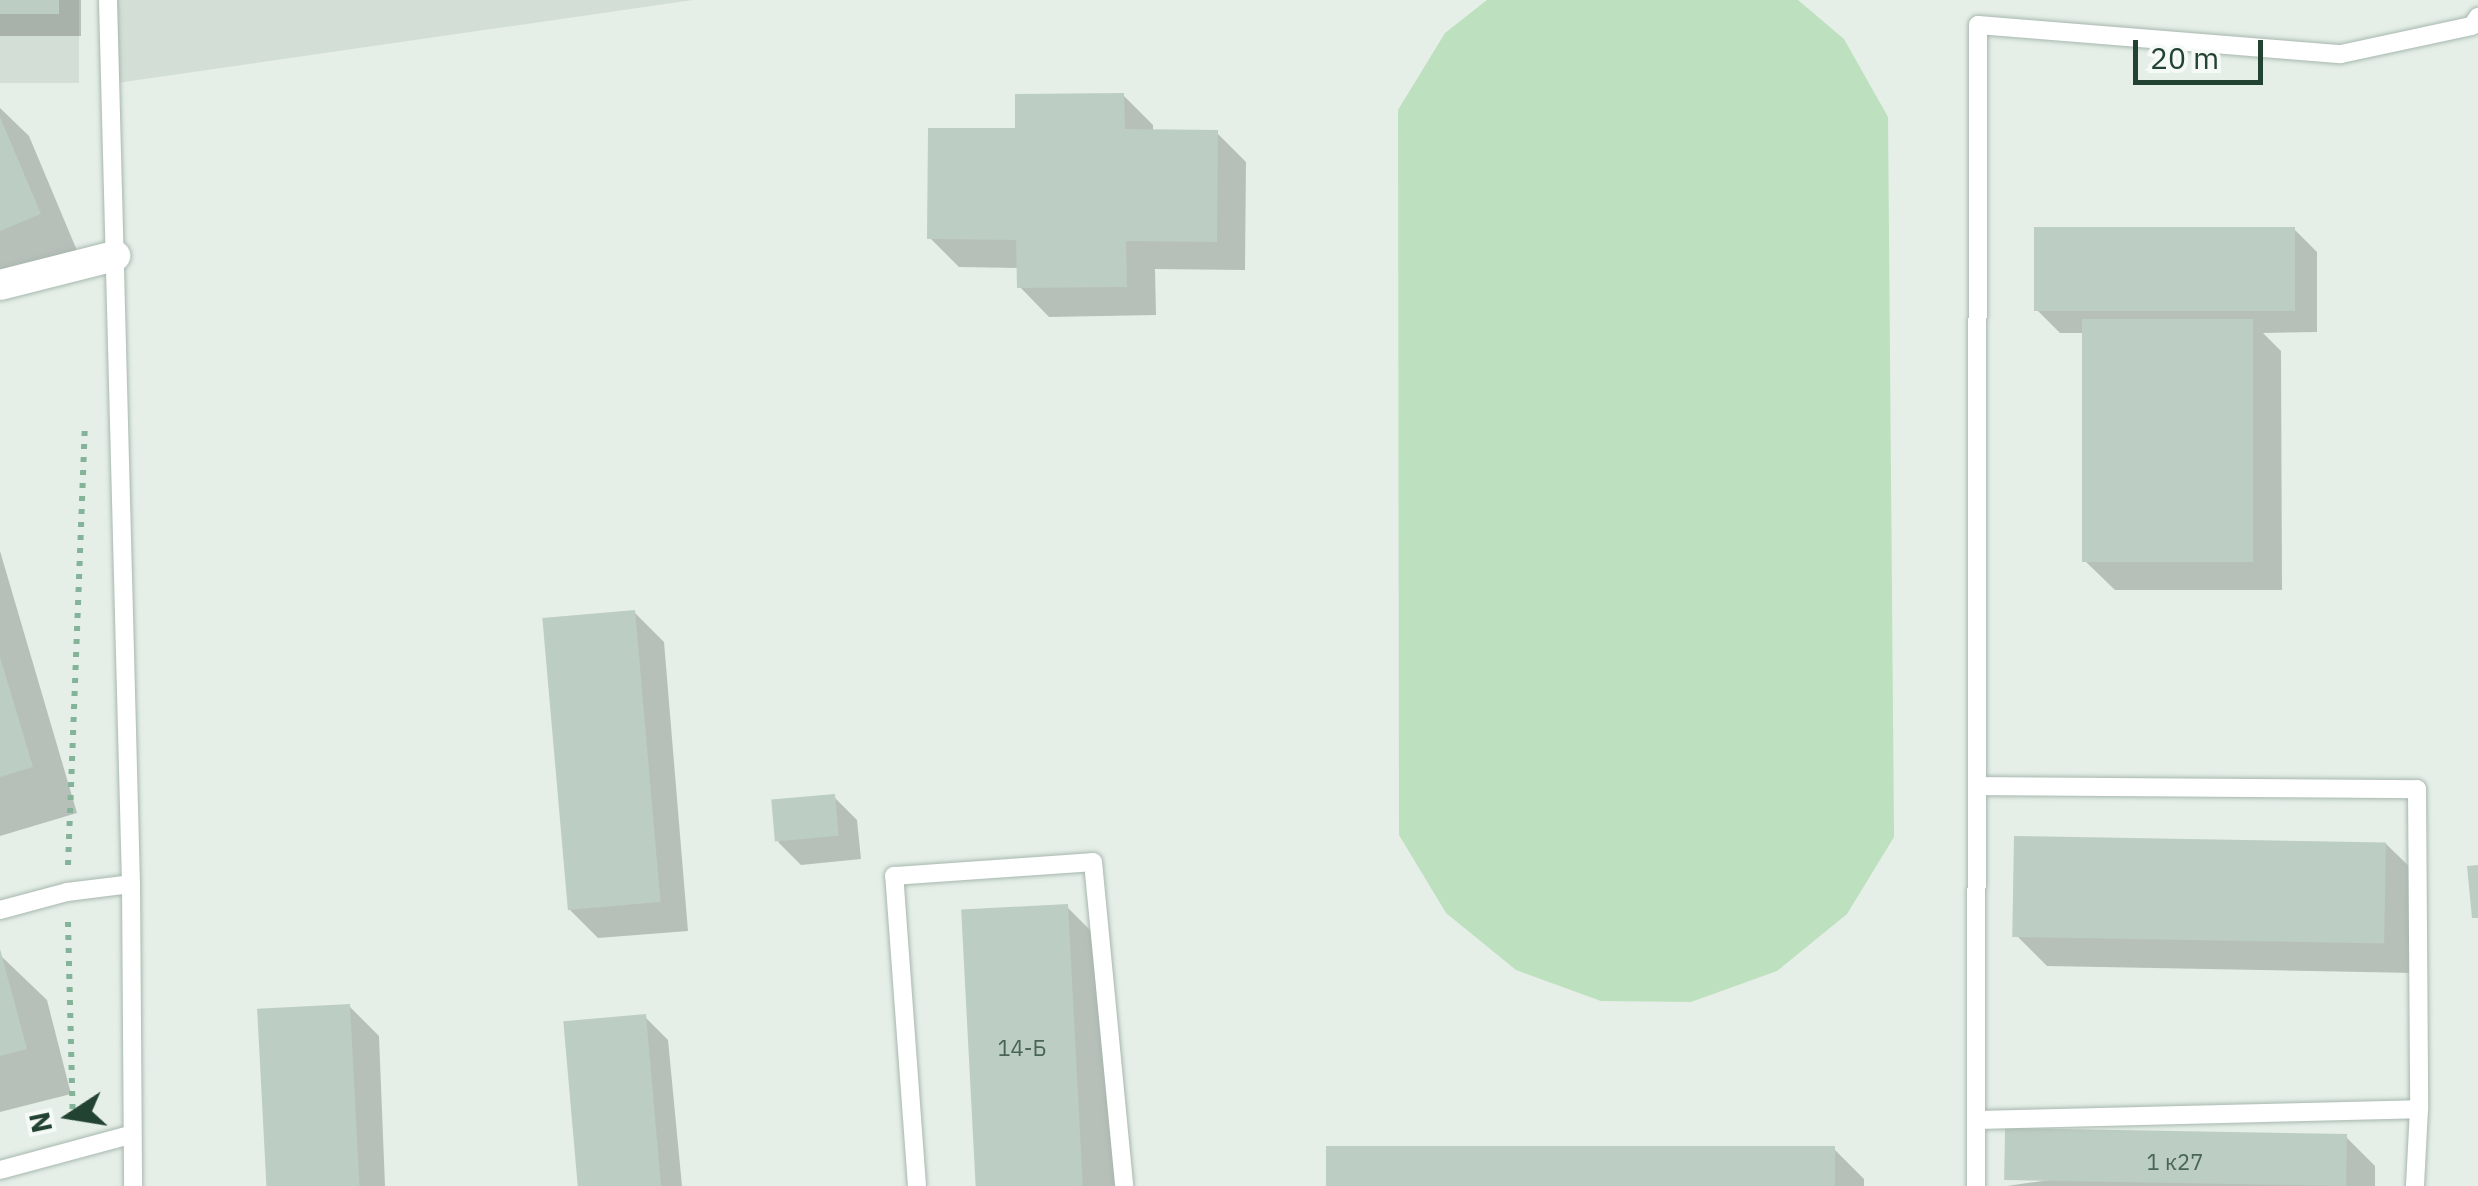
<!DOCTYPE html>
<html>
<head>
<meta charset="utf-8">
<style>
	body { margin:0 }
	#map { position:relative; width:2478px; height:1186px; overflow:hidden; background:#e5efe8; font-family:"IBM Plex Sans",sans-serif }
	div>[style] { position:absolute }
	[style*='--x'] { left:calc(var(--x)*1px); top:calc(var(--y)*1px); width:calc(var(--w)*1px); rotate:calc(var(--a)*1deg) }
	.built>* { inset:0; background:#d3dfd6; transform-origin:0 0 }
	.green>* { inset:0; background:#bde0be }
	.shadow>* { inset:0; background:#0003; transform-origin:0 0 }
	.building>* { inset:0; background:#bccdc3; transform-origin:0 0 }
	.path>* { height:6px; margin-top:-3px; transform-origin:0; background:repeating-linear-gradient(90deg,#83b499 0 5px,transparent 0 13px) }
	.roads { filter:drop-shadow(0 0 2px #a7b8ae) drop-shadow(0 0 2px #a7b8ae) }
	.service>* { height:18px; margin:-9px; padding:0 9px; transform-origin:9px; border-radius:9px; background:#fff }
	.minor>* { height:30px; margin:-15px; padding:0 15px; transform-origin:15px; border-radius:15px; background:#fff }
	span { translate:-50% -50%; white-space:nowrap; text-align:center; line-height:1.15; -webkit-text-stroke:8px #f6faf7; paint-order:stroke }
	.number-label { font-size:22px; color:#486556 }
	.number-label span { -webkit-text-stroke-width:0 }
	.north { position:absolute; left:20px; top:1066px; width:100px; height:100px; -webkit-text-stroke:8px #f6faf7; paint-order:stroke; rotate:258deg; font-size:28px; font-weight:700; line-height:40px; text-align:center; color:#224232 }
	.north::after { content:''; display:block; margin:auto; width:35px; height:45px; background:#224232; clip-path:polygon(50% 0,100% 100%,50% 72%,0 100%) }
	.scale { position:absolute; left:2133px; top:40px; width:130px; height:45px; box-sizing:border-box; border:5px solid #224232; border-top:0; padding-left:12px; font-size:30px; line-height:35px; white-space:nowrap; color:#224232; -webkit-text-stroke:8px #f6faf7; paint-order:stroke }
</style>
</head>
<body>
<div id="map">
	<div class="built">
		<i style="left:0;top:0;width:79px;height:83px"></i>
		<i style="clip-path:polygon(109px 0,693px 0,103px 85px)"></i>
	</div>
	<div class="green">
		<i style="clip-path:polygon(1487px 0,1798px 0,1844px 39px,1888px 117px,1894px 837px,1847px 914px,1777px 971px,1691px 1002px,1601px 1001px,1516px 970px,1446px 913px,1399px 835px,1398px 110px,1445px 33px)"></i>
	</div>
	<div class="shadow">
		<i style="left:0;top:0;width:81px;height:36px"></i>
		<i style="clip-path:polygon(1123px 95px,1153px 125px,1153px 132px,1217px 133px,1246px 162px,1245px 270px,1155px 269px,1156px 315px,1049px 317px,1020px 287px,1019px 268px,959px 267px,930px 238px,1017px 131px)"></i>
		<i style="clip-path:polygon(0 108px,29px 136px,78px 253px,0 286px)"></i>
		<i style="clip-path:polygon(2294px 229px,2317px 252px,2317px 332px,2263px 333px,2281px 351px,2282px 590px,2115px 590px,2085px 561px,2085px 333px,2060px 333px,2037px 310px)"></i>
		<i style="clip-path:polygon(0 551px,77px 813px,0 836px)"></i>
		<i style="clip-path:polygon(634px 612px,664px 642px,688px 931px,598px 938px,569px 909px)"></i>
		<i style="clip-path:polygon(834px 797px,857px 820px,861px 859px,801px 865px,778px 842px)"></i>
		<i style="clip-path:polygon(2385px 843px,2415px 872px,2414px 973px,2047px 966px,2017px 936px)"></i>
		<i style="clip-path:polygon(1067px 907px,1106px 946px,1119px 1186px,978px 1186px)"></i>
		<i style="clip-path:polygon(0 955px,47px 1000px,71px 1094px,0 1112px)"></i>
		<i style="clip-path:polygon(349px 1006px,379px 1036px,385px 1186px,267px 1186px)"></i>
		<i style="clip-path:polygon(645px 1017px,668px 1040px,682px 1186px,581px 1186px)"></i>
		<i style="clip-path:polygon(2346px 1137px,2375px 1166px,2375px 1186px,2007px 1186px)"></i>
		<i style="clip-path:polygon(1834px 1149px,1864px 1179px,1864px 1186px,1328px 1186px)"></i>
	</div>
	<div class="building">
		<i style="left:0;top:0;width:59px;height:14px"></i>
		<i style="clip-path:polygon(1124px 93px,1125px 129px,1218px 130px,1217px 242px,1126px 241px,1127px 287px,1017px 288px,1016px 240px,927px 239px,928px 128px,1015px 128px,1015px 94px)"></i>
		<i style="clip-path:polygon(0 117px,41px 214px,0 231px)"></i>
		<i style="left:2034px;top:227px;width:261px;height:84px"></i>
		<i style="left:2082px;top:319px;width:171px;height:243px"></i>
		<i style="left:635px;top:610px;width:293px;height:93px;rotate:85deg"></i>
		<i style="clip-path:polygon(0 657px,33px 767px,0 777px)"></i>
		<i style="left:835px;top:794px;width:42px;height:64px;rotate:85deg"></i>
		<i style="left:2014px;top:836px;width:372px;height:101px;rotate:1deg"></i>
		<i style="clip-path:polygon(2478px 865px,2478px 918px,2472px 918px,2467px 866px)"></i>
		<i style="left:1068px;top:904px;width:282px;height:107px;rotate:87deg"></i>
		<i style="clip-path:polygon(0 949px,27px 1049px,0 1056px)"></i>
		<i style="left:350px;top:1004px;width:182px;height:93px;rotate:87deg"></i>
		<i style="left:646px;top:1014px;width:173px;height:83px;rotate:85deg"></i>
		<i style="left:2347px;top:1134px;width:52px;height:342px;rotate:91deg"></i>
		<i style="left:1326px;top:1146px;width:509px;height:40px"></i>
	</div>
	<div class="path">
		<i style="--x:68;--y:865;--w:442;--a:-87.8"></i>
		<i style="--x:68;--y:922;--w:198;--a:88.6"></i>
	</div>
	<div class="roads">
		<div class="service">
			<i style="--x:108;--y:0;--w:884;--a:88.51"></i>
			<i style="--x:131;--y:884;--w:302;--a:89.6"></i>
			<i style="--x:1977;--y:786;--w:440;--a:0.4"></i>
			<i style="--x:2417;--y:789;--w:320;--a:89.6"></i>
			<i style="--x:2419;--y:1109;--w:77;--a:93"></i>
			<i style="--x:0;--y:910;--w:69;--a:-15"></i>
			<i style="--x:67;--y:892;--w:64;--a:-7.1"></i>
			<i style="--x:1976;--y:1120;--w:443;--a:-1.4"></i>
			<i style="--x:0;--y:1170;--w:135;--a:-15.1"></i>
			<i style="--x:917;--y:1186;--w:311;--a:-94.2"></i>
			<i style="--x:894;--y:876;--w:199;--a:-4"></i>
			<i style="--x:1093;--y:862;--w:325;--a:84.5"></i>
			<i style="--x:1976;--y:1186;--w:1161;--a:-89.9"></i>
			<i style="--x:1978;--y:25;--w:364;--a:4.6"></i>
			<i style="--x:2341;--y:54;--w:134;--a:-12.1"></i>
			<i style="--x:2472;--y:26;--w:11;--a:-56"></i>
		</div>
		<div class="minor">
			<i style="--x:0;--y:285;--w:119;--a:-14.2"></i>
		</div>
	</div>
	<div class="number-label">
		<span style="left:1022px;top:1048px">14-Б</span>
		<span style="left:2175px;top:1162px">1 к27</span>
	</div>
	<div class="north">N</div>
	<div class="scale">20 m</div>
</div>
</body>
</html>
